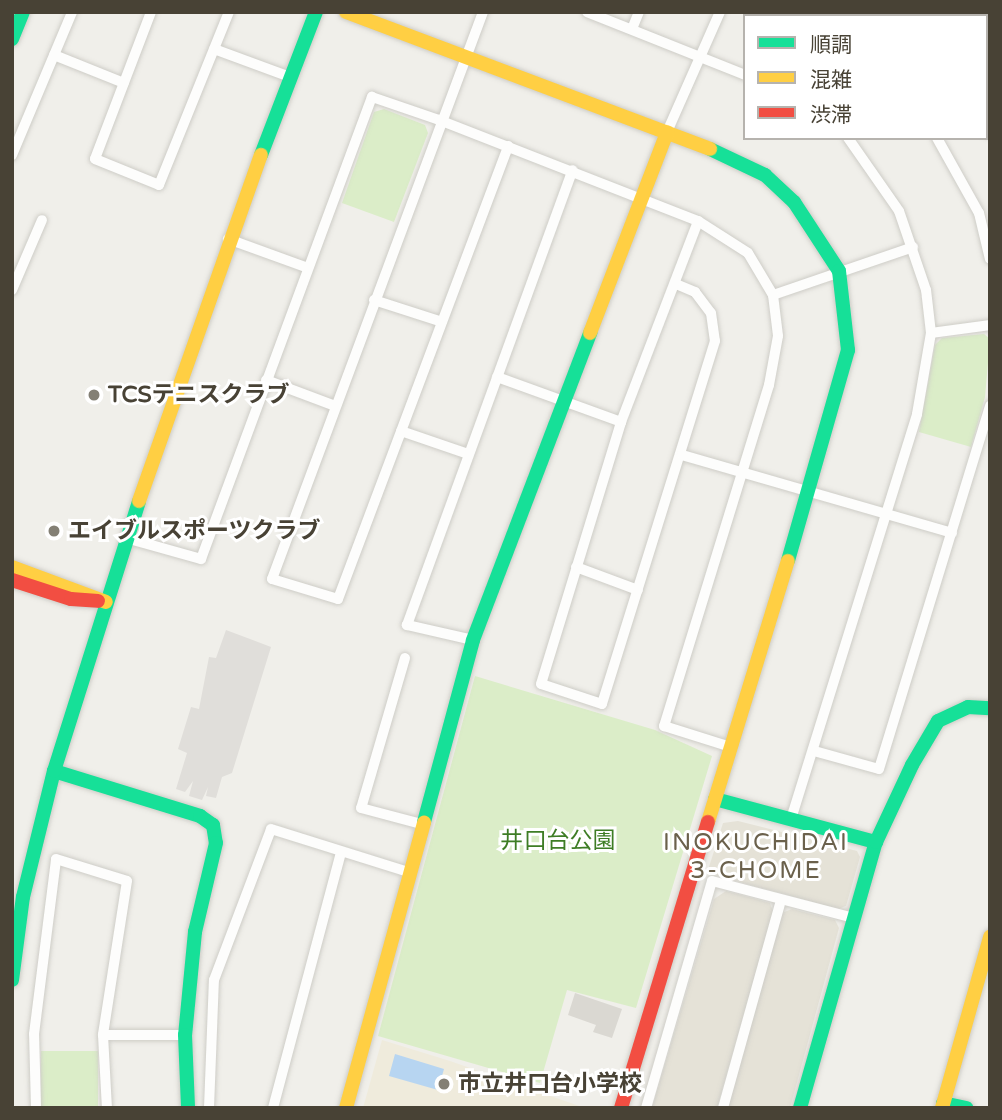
<!DOCTYPE html>
<meta charset="utf-8">
<style>
body{margin:0}
#map{position:relative;width:1002px;height:1120px;overflow:hidden;background:#f0efea;font-family:"Varela Round","Noto Sans JP",sans-serif}
div>[style]{position:absolute}
[style*='--x']{left:calc(var(--x)*1px);top:calc(var(--y)*1px);width:calc(var(--w)*1px);rotate:calc(var(--a)*1deg)}
.residential>*{inset:0;background:#e5e2d7}
.education>*{inset:0;background:#efebdc}
.green>*{inset:0;background:#dbedc8}
.parking>*{inset:0;background:#e0deda}
.water>*{inset:0;background:#b7d5f1}
.building>*{inset:0;background:#dad8d2}
.roads{filter:drop-shadow(0 0 2px #cecdc7) drop-shadow(0 0 2px #cecdc7)}
.street>*{height:10px;margin:-5px;padding:0 5px;transform-origin:5px;border-radius:5px;background:#fdfdfc}
.fast>*{height:14px;margin:-7px;padding:0 7px;transform-origin:7px;border-radius:7px;background:#16e098}
.slow>*{height:14px;margin:-7px;padding:0 7px;transform-origin:7px;border-radius:7px;background:#ffcf43}
.jam>*{height:14px;margin:-7px;padding:0 7px;transform-origin:7px;border-radius:7px;background:#f24e42}
.dots>*{width:19px;height:19px;translate:-50% -50%;box-sizing:border-box;border:4px solid #fff;border-radius:50%}
span{translate:-50% -50%;white-space:nowrap;text-align:center;line-height:1.15;-webkit-text-stroke:6px #fff;paint-order:stroke}
.poi-label{font-size:23px;color:#484235;font-weight:700}
.left{translate:0 -50%;text-align:left}
.park-label{font-size:23px;color:#3e7d25}
.neighbourhood-label{font-size:24px;color:#6b614c;letter-spacing:2px}
.frame{position:absolute;inset:0;border:14px solid #484235;pointer-events:none}
.legend{position:absolute;left:743px;top:14px;width:245px;height:126px;box-sizing:border-box;background:#fff;border:2px solid #b6b3ae;margin:0;padding:9px 12px;list-style:none;font-size:21px;color:#484235}
.legend li{display:flex;align-items:center;gap:14px;height:35px}
.legend b{width:35px;border:2px solid #b6b3ae}
</style>
<div id="map">
<div class="residential">
<div style="clip-path:polygon(738px 821px,857px 851px,860px 857px,846px 906px,838px 909px,707px 873px,723px 823px)"></div>
<div style="clip-path:polygon(726px 891px,770px 903px,773px 912px,717px 1108px,652px 1108px,714px 899px)"></div>
<div style="clip-path:polygon(792px 909px,835px 920px,839px 928px,790px 1108px,728px 1108px,782px 913px)"></div>
</div>
<div class="education">
<div style="clip-path:polygon(382px 1040px,450px 1061px,585px 1108px,363px 1108px)"></div>
</div>
<div class="green">
<div style="clip-path:polygon(861px 12px,990px 12px,990px 66px,986px 16px)"></div>
<div style="clip-path:polygon(384px 109px,425px 125px,428px 133px,394px 222px,342px 203px,374px 112px)"></div>
<div style="clip-path:polygon(984px 334px,990px 339px,985px 397px,971px 447px,919px 432px,935px 345px,942px 338px)"></div>
<div style="clip-path:polygon(475px 676px,655px 730px,712px 756px,636px 1008px,567px 990px,540px 1083px,378px 1036px)"></div>
<div style="clip-path:polygon(41px 1051px,98px 1051px,98px 1108px,41px 1108px)"></div>
</div>
<div class="parking">
<div style="clip-path:polygon(226px 630px,271px 647px,232px 773px,222px 777px,216px 798px,206px 796px,208px 787px,202px 800px,189px 796px,193px 781px,185px 792px,176px 789px,187px 753px,178px 749px,191px 707px,199px 709px,209px 657px,216px 658px)"></div>
</div>
<div class="water">
<div style="clip-path:polygon(395px 1054px,444px 1069px,438px 1090px,389px 1076px)"></div>
</div>
<div class="building">
<div style="clip-path:polygon(575px 993px,622px 1009px,612px 1038px,593px 1032px,596px 1025px,568px 1015px)"></div>
</div>
<div class="roads">
<div class="street">
<div style="--x:151;--y:12;--w:157;--a:110.9"></div>
<div style="--x:95;--y:159;--w:69;--a:22.1"></div>
<div style="--x:159;--y:185;--w:187;--a:-68"></div>
<div style="--x:483;--y:12;--w:605;--a:110.41"></div>
<div style="--x:272;--y:579;--w:69;--a:16.9"></div>
<div style="--x:338;--y:599;--w:484;--a:-69.4"></div>
<div style="--x:587;--y:12;--w:170;--a:21.7"></div>
<div style="--x:796;--y:16;--w:4;--a:-76"></div>
<div style="--x:632;--y:29;--w:18;--a:-68"></div>
<div style="--x:214;--y:49;--w:81;--a:20.2"></div>
<div style="--x:54;--y:55;--w:75;--a:21.8"></div>
<div style="--x:986;--y:131;--w:4;--a:27"></div>
<div style="--x:667;--y:132;--w:131;--a:-66.2"></div>
<div style="--x:937;--y:138;--w:86;--a:60.8"></div>
<div style="--x:979;--y:213;--w:47;--a:76.6"></div>
<div style="--x:12;--y:155;--w:155;--a:-67.2"></div>
<div style="--x:228;--y:239;--w:85;--a:19.9"></div>
<div style="--x:676;--y:284;--w:21;--a:23"></div>
<div style="--x:695;--y:292;--w:26;--a:53"></div>
<div style="--x:711;--y:313;--w:28;--a:82"></div>
<div style="--x:715;--y:341;--w:380;--a:107.3"></div>
<div style="--x:602;--y:704;--w:64;--a:-161.8"></div>
<div style="--x:541;--y:684;--w:274;--a:-73"></div>
<div style="--x:621;--y:422;--w:215;--a:-69"></div>
<div style="--x:12;--y:290;--w:76;--a:-66.8"></div>
<div style="--x:773;--y:295;--w:148;--a:-18.9"></div>
<div style="--x:374;--y:300;--w:71;--a:17.9"></div>
<div style="--x:931;--y:333;--w:60;--a:-7.7"></div>
<div style="--x:497;--y:377;--w:132;--a:19.9"></div>
<div style="--x:266;--y:380;--w:74;--a:20.6"></div>
<div style="--x:401;--y:431;--w:71;--a:18.9"></div>
<div style="--x:682;--y:455;--w:281;--a:16.1"></div>
<div style="--x:126;--y:538;--w:78;--a:15.6"></div>
<div style="--x:201;--y:559;--w:493;--a:-69.7"></div>
<div style="--x:372;--y:97;--w:71;--a:18.9"></div>
<div style="--x:439;--y:120;--w:278;--a:21.3"></div>
<div style="--x:698;--y:221;--w:59;--a:32.6"></div>
<div style="--x:748;--y:253;--w:49;--a:59.2"></div>
<div style="--x:773;--y:295;--w:41;--a:83"></div>
<div style="--x:778;--y:336;--w:50;--a:100.4"></div>
<div style="--x:769;--y:385;--w:357;--a:107.1"></div>
<div style="--x:664;--y:726;--w:70;--a:17.4"></div>
<div style="--x:576;--y:567;--w:66;--a:20.4"></div>
<div style="--x:473;--y:640;--w:68;--a:-167.2"></div>
<div style="--x:407;--y:625;--w:484;--a:-70"></div>
<div style="--x:405;--y:658;--w:156;--a:106.3"></div>
<div style="--x:361;--y:808;--w:62;--a:14.9"></div>
<div style="--x:814;--y:751;--w:67;--a:15.5"></div>
<div style="--x:879;--y:769;--w:380;--a:-73"></div>
<div style="--x:791;--y:819;--w:424;--a:-72.7"></div>
<div style="--x:917;--y:414;--w:82;--a:-80.2"></div>
<div style="--x:931;--y:333;--w:43;--a:-96.6"></div>
<div style="--x:926;--y:290;--w:83;--a:-108.9"></div>
<div style="--x:899;--y:211;--w:89;--a:-124.9"></div>
<div style="--x:103;--y:1035;--w:82;--a:0"></div>
<div style="--x:36;--y:1108;--w:74;--a:-91.5"></div>
<div style="--x:34;--y:1034;--w:176;--a:-82.8"></div>
<div style="--x:56;--y:859;--w:74;--a:17.2"></div>
<div style="--x:127;--y:881;--w:156;--a:98.9"></div>
<div style="--x:103;--y:1035;--w:73;--a:86.9"></div>
<div style="--x:209;--y:1108;--w:128;--a:-87.8"></div>
<div style="--x:214;--y:980;--w:161;--a:-69.3"></div>
<div style="--x:271;--y:829;--w:144;--a:17.4"></div>
<div style="--x:273;--y:1108;--w:264;--a:-75.1"></div>
<div style="--x:646;--y:1108;--w:236;--a:-73.8"></div>
<div style="--x:712;--y:881;--w:147;--a:14.6"></div>
<div style="--x:723;--y:1108;--w:216;--a:-74.4"></div>
</div>
<div class="fast">
<div style="--x:12;--y:39;--w:29;--a:-68"></div>
<div style="--x:710;--y:149;--w:61;--a:25.3"></div>
<div style="--x:765;--y:175;--w:40;--a:43"></div>
<div style="--x:794;--y:202;--w:82;--a:56.9"></div>
<div style="--x:839;--y:271;--w:80;--a:83.5"></div>
<div style="--x:848;--y:350;--w:219;--a:105.9"></div>
<div style="--x:261;--y:155;--w:153;--a:-69"></div>
<div style="--x:54;--y:771;--w:153;--a:17.1"></div>
<div style="--x:200;--y:816;--w:16;--a:35"></div>
<div style="--x:213;--y:825;--w:18;--a:81"></div>
<div style="--x:216;--y:843;--w:91;--a:103.3"></div>
<div style="--x:195;--y:932;--w:103;--a:95.5"></div>
<div style="--x:185;--y:1035;--w:73;--a:87.6"></div>
<div style="--x:715;--y:799;--w:167;--a:15"></div>
<div style="--x:424;--y:822;--w:188;--a:-74.9"></div>
<div style="--x:473;--y:640;--w:329;--a:-69.1"></div>
<div style="--x:12;--y:980;--w:84;--a:-82.5"></div>
<div style="--x:23;--y:897;--w:130;--a:-76.2"></div>
<div style="--x:54;--y:771;--w:283;--a:-72.5"></div>
<div style="--x:943;--y:1103;--w:24;--a:12"></div>
<div style="--x:800;--y:1108;--w:277;--a:-74.1"></div>
<div style="--x:876;--y:842;--w:85;--a:-64.9"></div>
<div style="--x:912;--y:765;--w:51;--a:-59.4"></div>
<div style="--x:938;--y:721;--w:33;--a:-25"></div>
<div style="--x:968;--y:707;--w:22;--a:3"></div>
</div>
<div class="slow">
<div style="--x:346;--y:12;--w:389;--a:20.6"></div>
<div style="--x:590;--y:333;--w:215;--a:-69"></div>
<div style="--x:139;--y:501;--w:367;--a:-70.6"></div>
<div style="--x:12;--y:567;--w:100;--a:20.4"></div>
<div style="--x:708;--y:822;--w:273;--a:-73"></div>
<div style="--x:346;--y:1108;--w:296;--a:-74.7"></div>
<div style="--x:942;--y:1108;--w:178;--a:-74.3"></div>
</div>
<div class="jam">
<div style="--x:12;--y:580;--w:62;--a:17.9"></div>
<div style="--x:71;--y:599;--w:27;--a:4"></div>
<div style="--x:621;--y:1108;--w:299;--a:-73.1"></div>
</div>
</div>
<div class="dots">
<div style="left:94px;top:395px;background:#837f74"></div>
<div style="left:54px;top:531px;background:#837f74"></div>
<div style="left:444px;top:1084px;background:#837f74"></div>
</div>
<div class="poi-label">
<span class="left" style="left:108px;top:395px">TCSテニスクラブ</span>
<span class="left" style="left:68px;top:531px">エイブルスポーツクラブ</span>
<span class="left" style="left:458px;top:1084px">市立井口台小学校</span>
</div>
<div class="park-label">
<span style="left:558px;top:841px">井口台公園</span>
</div>
<div class="neighbourhood-label">
<span style="left:756px;top:857px">INOKUCHIDAI<br>3-CHOME</span>
</div>
<div class="frame"></div>
<ul class="legend">
<li><b style="height:9px;background:#16e098"></b>順調</li>
<li><b style="height:9px;background:#ffcf43"></b>混雑</li>
<li><b style="height:9px;background:#f24e42"></b>渋滞</li>
</ul>
</div>
